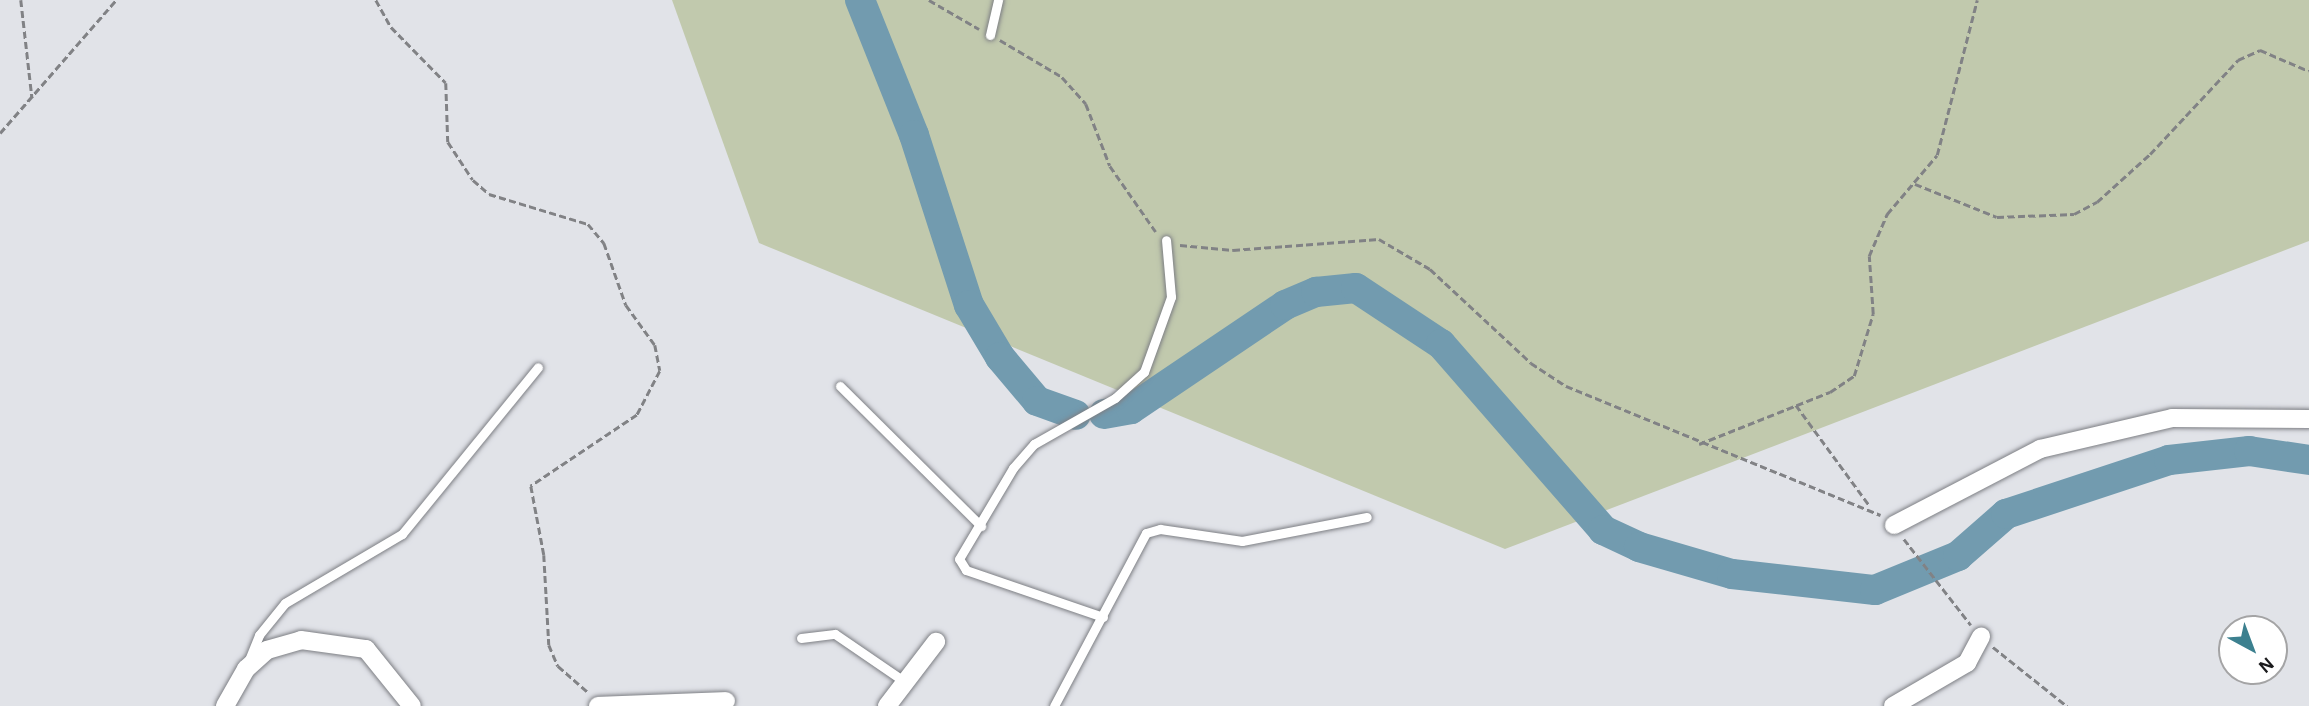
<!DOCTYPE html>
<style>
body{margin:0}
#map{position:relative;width:2309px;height:706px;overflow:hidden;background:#e1e3e8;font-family:"Alegreya Sans",sans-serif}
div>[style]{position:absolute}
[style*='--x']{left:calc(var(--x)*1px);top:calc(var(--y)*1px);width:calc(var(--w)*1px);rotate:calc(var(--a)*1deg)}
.green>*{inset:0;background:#c1c9ad}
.river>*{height:30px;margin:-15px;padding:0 15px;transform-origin:15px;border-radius:15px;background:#729baf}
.path>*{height:2.5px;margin-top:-1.25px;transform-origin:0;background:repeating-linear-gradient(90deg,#818285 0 7px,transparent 0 10.5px)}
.roads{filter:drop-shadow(0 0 2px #7d7f84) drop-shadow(0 0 2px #7d7f84)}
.lane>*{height:9px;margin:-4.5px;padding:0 4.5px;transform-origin:4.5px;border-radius:4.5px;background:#fff}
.street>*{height:18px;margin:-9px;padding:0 9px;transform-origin:9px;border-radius:9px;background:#fff}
span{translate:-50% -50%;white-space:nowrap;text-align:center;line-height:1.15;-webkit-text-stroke:5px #fff;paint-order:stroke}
.north{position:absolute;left:2218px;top:615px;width:70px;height:70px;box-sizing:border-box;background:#fff;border:2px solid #a4a4a5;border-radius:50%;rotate:139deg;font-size:19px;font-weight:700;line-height:28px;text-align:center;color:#1b1b1d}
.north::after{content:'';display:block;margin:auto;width:24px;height:32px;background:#3c808f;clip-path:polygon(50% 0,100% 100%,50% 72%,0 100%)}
</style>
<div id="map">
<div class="green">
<div style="clip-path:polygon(672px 0,2309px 0,2309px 241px,1505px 549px,759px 243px)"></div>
</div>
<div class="river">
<div style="--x:860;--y:0;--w:145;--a:68.2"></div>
<div style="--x:914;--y:135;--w:179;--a:72.1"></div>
<div style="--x:969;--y:305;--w:61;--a:59.2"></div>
<div style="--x:1000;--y:357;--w:57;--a:49.9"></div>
<div style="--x:1037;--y:401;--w:41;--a:19.7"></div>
<div style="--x:1104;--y:414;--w:27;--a:-10"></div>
<div style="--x:1131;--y:409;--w:186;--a:-34"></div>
<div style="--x:1285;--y:305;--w:34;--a:-23"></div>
<div style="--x:1316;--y:292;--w:40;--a:-5.7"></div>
<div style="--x:1356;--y:288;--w:102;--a:33.4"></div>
<div style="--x:1441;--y:344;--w:247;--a:48.9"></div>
<div style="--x:1603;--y:530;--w:40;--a:25"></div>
<div style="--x:1639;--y:547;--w:97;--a:16.2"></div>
<div style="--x:1732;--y:574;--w:144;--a:6.4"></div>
<div style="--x:1875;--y:590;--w:90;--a:-22.3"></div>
<div style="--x:1958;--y:556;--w:64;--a:-41.2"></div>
<div style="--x:2006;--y:514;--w:172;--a:-18.3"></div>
<div style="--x:2169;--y:460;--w:81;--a:-6.4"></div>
<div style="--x:2249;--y:451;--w:61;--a:8.5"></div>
</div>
<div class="path">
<div style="--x:21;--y:0;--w:98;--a:83.5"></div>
<div style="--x:376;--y:0;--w:31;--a:61"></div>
<div style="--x:391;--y:27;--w:78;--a:45.5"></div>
<div style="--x:446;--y:83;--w:59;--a:88.1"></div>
<div style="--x:448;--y:142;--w:45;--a:56.7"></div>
<div style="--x:473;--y:180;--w:21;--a:41"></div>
<div style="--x:489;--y:194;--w:103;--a:16.9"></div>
<div style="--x:588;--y:224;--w:25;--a:50"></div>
<div style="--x:604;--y:243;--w:66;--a:70.5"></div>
<div style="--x:626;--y:305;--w:49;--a:54.1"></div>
<div style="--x:655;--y:345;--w:26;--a:79"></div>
<div style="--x:660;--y:371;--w:50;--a:117.6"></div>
<div style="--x:637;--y:415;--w:128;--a:146.2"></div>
<div style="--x:531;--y:486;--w:70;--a:79.3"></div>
<div style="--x:544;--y:555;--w:90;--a:86.8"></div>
<div style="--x:549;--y:645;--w:23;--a:67"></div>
<div style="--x:558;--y:666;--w:41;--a:41.1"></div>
<div style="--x:929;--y:0;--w:58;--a:30.1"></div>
<div style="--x:1000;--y:40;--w:72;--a:30.8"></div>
<div style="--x:1062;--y:77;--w:36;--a:48"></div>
<div style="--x:1086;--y:104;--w:66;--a:68.8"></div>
<div style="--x:1110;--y:166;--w:80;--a:55.1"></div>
<div style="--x:0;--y:133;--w:176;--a:-48.9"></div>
<div style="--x:1915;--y:184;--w:88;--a:21.9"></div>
<div style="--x:1997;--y:217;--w:77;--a:-2.2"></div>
<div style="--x:2074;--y:214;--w:26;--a:-28"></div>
<div style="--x:2097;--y:202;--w:72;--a:-42.2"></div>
<div style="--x:2150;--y:154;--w:129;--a:-46.9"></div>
<div style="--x:2238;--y:60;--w:24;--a:-24"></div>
<div style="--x:2260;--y:50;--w:53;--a:23.2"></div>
<div style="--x:1180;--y:245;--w:53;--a:5.4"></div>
<div style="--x:1233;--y:250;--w:146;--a:-4.3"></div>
<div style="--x:1379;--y:239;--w:59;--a:30.5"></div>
<div style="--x:1430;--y:269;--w:138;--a:42.9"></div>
<div style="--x:1531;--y:363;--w:42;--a:33.3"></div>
<div style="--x:1566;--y:386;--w:340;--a:22.3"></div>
<div style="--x:1796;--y:405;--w:125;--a:53.8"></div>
<div style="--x:1699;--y:444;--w:141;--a:-21.7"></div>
<div style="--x:1830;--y:392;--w:29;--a:-34"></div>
<div style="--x:1854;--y:376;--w:65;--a:-73"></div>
<div style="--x:1873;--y:314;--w:58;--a:-93.9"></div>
<div style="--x:1869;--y:256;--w:46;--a:-66.8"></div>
<div style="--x:1887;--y:214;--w:77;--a:-49.7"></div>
<div style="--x:1937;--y:155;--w:160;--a:-75.5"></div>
<div style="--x:1904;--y:539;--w:109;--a:52.1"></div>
<div style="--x:1993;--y:647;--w:95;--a:38.6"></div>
</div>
<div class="roads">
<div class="lane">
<div style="--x:990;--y:35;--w:36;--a:-77"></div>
<div style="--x:840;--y:386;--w:199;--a:44.8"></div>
<div style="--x:1103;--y:617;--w:145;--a:-161.1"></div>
<div style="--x:966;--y:570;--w:13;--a:-122"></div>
<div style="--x:959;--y:559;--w:106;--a:-59.3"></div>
<div style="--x:1013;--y:468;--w:32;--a:-49"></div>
<div style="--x:1034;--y:444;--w:93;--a:-29.6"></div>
<div style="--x:1115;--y:398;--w:39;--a:-42"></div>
<div style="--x:1144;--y:372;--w:80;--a:-70.2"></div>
<div style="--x:1171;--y:297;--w:57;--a:-95"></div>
<div style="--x:801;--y:638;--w:34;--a:-7"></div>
<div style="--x:835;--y:634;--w:85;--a:34.4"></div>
<div style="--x:249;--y:660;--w:27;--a:-68"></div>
<div style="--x:259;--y:635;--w:41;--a:-50.9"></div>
<div style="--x:285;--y:603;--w:136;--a:-30.5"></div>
<div style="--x:402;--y:534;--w:215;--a:-50.8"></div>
<div style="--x:1054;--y:706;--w:196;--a:-62"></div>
<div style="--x:1146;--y:533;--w:15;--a:-16"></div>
<div style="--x:1160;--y:529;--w:83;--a:8.3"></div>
<div style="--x:1242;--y:541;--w:127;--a:-10.9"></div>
</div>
<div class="street">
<div style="--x:1894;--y:525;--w:165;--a:-27.5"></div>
<div style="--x:2040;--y:449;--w:136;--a:-13.2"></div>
<div style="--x:2172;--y:418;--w:137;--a:0.4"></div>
<div style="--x:225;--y:706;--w:43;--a:-60.4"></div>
<div style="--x:246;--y:669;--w:28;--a:-42"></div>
<div style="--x:267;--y:650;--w:35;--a:-16"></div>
<div style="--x:301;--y:640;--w:66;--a:7.9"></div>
<div style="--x:366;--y:649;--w:73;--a:51.1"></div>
<div style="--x:598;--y:706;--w:128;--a:-2.2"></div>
<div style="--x:887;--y:706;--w:81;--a:-52.6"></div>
<div style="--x:1893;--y:706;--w:86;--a:-30.2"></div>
<div style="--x:1967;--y:663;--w:30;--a:-62"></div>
</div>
</div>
<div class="north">N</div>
</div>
